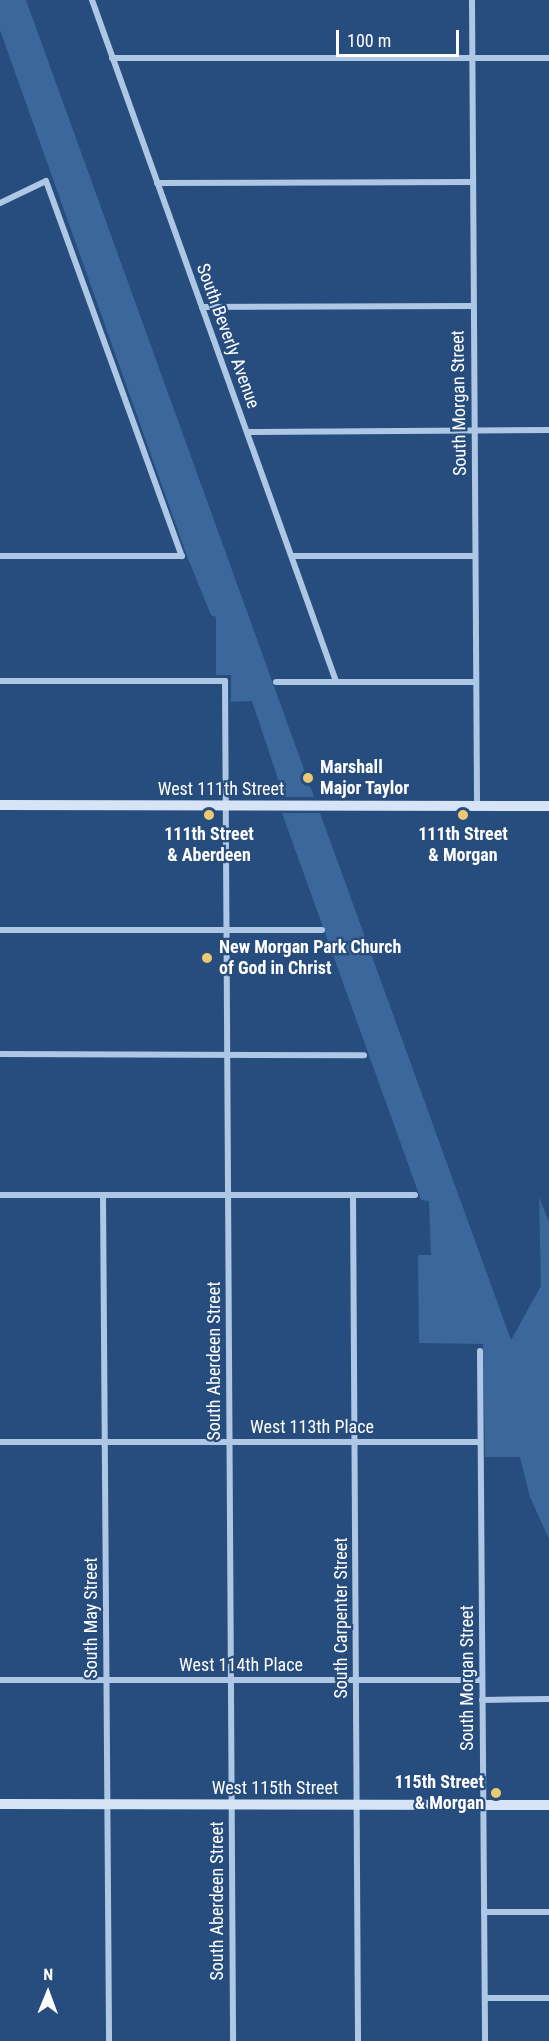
<!DOCTYPE html>
<style>
body{margin:0}
#map{position:relative;width:549px;height:2041px;overflow:hidden;background:#274d7e;font-family:"Roboto Condensed",sans-serif}
div>[style]{position:absolute}
[style*='--x']{left:calc(var(--x)*1px);top:calc(var(--y)*1px);width:calc(var(--w)*1px);rotate:calc(var(--a)*1deg)}
.green>*{inset:0;background:#3b679b}
.street>*{height:6px;margin:-3px;padding:0 3px;transform-origin:3px;border-radius:3px;background:#adc7e5}
.secondary>*{height:10px;margin:-5px;padding:0 5px;transform-origin:5px;border-radius:5px;background:#d6e4f5}
.dots>*{width:16px;height:16px;translate:-50% -50%;box-sizing:border-box;border:3px solid #274d7e;border-radius:50%}
span{translate:-50% -50%;white-space:nowrap;text-align:center;line-height:1.15;-webkit-text-stroke:4.5px #274d7e;paint-order:stroke}
.street-label{font-size:18px;color:#fff}
.poi-label{font-size:18px;color:#fff;font-weight:700}
.left{translate:0 -50%;text-align:left}
.right{translate:-100% -50%;text-align:right}
.north{position:absolute;left:18px;top:1963px;width:60px;height:60px;-webkit-text-stroke:4px #274d7e;paint-order:stroke;rotate:1deg;font-size:16px;font-weight:700;line-height:24px;text-align:center;color:#fff}
.north::after{content:'';display:block;margin:auto;width:21px;height:27px;background:#fff;clip-path:polygon(50% 0,100% 100%,50% 72%,0 100%)}
.scale{position:absolute;left:336px;top:30px;width:123px;height:27px;box-sizing:border-box;border:3px solid #fff;border-top:0;padding-left:8px;font-size:18px;line-height:21px;white-space:nowrap;color:#fff;-webkit-text-stroke:4px #274d7e;paint-order:stroke}
</style>
<div id="map">
<div class="green">
<div style="clip-path:polygon(0 0,26px 0,314px 797px,284px 797px,252px 701px,231px 702px,231px 675px,216px 675px,216px 617px,211px 615px,187px 556px,0 30px)"></div>
<div style="clip-path:polygon(282px 813px,320px 813px,511px 1340px,541px 1286px,539px 1197px,549px 1222px,549px 1539px,530px 1497px,520px 1457px,485px 1457px,483px 1344px,419px 1343px,418px 1255px,431px 1255px,429px 1201px,421px 1200px)"></div>
</div>
<div class="street">
<div style="--x:92;--y:0;--w:723;--a:70.29"></div>
<div style="--x:472;--y:0;--w:806;--a:89.64"></div>
<div style="--x:112;--y:58;--w:437;--a:0"></div>
<div style="--x:157;--y:183;--w:316;--a:-0.2"></div>
<div style="--x:0;--y:203;--w:51;--a:-25.6"></div>
<div style="--x:46;--y:181;--w:399;--a:70.1"></div>
<div style="--x:182;--y:556;--w:182;--a:180"></div>
<div style="--x:202;--y:307;--w:271;--a:-0.2"></div>
<div style="--x:247;--y:432;--w:302;--a:-0.4"></div>
<div style="--x:292;--y:556;--w:183;--a:0"></div>
<div style="--x:0;--y:681;--w:225;--a:0"></div>
<div style="--x:225;--y:681;--w:1360;--a:89.66"></div>
<div style="--x:276;--y:682;--w:200;--a:0"></div>
<div style="--x:0;--y:930;--w:322;--a:0"></div>
<div style="--x:0;--y:1054;--w:364;--a:0.2"></div>
<div style="--x:0;--y:1195;--w:415;--a:0"></div>
<div style="--x:103;--y:1195;--w:846;--a:89.59"></div>
<div style="--x:353;--y:1195;--w:846;--a:89.66"></div>
<div style="--x:480;--y:1351;--w:690;--a:89.58"></div>
<div style="--x:0;--y:1442;--w:480;--a:0"></div>
<div style="--x:0;--y:1680;--w:482;--a:0"></div>
<div style="--x:482;--y:1700;--w:67;--a:-0.9"></div>
<div style="--x:484;--y:1912;--w:65;--a:0"></div>
<div style="--x:485;--y:1998;--w:64;--a:0"></div>
</div>
<div class="secondary">
<div style="--x:0;--y:805;--w:549;--a:0.1"></div>
<div style="--x:0;--y:1804;--w:549;--a:0.1"></div>
</div>
<div class="dots">
<div style="left:308px;top:778px;background:#edc973"></div>
<div style="left:209px;top:815px;background:#edc973"></div>
<div style="left:463px;top:815px;background:#edc973"></div>
<div style="left:207px;top:958px;background:#edc973"></div>
<div style="left:496px;top:1793px;background:#edc973"></div>
</div>
<div class="street-label">
<span style="left:228px;top:336px;rotate:70deg">South Beverly Avenue</span>
<span style="left:459px;top:403px;rotate:-91deg">South Morgan Street</span>
<span style="left:221px;top:789px">West 111th Street</span>
<span style="left:214px;top:1361px;rotate:-90deg">South Aberdeen Street</span>
<span style="left:312px;top:1427px">West 113th Place</span>
<span style="left:91px;top:1618px;rotate:-90deg">South May Street</span>
<span style="left:341px;top:1618px;rotate:-90deg">South Carpenter Street</span>
<span style="left:241px;top:1665px">West 114th Place</span>
<span style="left:467px;top:1678px;rotate:-90deg">South Morgan Street</span>
<span style="left:275px;top:1788px">West 115th Street</span>
<span style="left:217px;top:1901px;rotate:-90deg">South Aberdeen Street</span>
</div>
<div class="poi-label">
<span class="left" style="left:320px;top:778px">Marshall<br>Major Taylor</span>
<span style="left:209px;top:845px">111th Street<br>&amp; Aberdeen</span>
<span style="left:463px;top:845px">111th Street<br>&amp; Morgan</span>
<span class="left" style="left:219px;top:958px">New Morgan Park Church<br>of God in Christ</span>
<span class="right" style="left:484px;top:1793px">115th Street<br>&amp; Morgan</span>
</div>
<div class="north">N</div>
<div class="scale">100 m</div>
</div>
